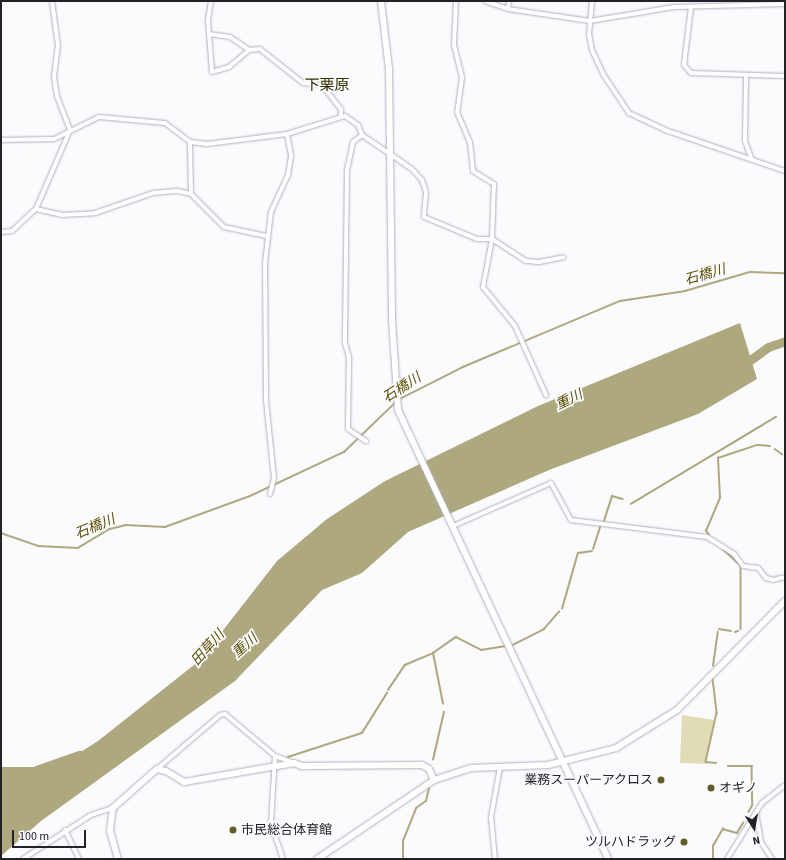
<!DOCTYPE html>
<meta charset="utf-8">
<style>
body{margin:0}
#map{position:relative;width:786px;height:860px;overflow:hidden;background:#fbfafd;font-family:"Source Sans 3","Noto Sans JP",sans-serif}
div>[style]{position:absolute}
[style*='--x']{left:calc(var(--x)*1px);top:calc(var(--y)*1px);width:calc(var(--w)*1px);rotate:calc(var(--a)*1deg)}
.green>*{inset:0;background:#e0dcb5}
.water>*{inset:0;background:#ada87e}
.stream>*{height:1.5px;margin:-0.75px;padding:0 0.75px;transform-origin:0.75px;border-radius:0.75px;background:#ada87e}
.river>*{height:9px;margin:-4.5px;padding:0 4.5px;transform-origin:4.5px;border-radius:4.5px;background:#ada87e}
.roads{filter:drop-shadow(0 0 1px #b4aebf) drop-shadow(0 0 1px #b4aebf)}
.street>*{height:4px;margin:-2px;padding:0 2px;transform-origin:2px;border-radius:2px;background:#fff}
.secondary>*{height:6px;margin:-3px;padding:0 3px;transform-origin:3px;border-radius:3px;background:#fff}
.dots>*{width:11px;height:11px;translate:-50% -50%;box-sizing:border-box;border:2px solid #fbfafd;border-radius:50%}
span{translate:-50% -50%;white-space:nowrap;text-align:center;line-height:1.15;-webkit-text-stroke:3.5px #fbfafd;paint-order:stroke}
.poi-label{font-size:13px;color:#242128}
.right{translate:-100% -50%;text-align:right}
.left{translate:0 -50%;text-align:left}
.water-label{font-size:14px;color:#595004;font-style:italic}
.quarter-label{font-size:15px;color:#342f03}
.frame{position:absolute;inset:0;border:2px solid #242128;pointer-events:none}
.north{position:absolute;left:734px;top:808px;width:40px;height:40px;-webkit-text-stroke:3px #fbfafd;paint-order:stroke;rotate:169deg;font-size:11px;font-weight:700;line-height:16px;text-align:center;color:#242128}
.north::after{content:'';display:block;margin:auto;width:14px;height:18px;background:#242128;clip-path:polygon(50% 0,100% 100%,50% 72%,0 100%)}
.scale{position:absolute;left:12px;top:830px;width:74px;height:18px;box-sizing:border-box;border:2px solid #242128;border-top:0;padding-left:5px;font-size:12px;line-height:14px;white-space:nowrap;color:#242128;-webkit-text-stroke:3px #fbfafd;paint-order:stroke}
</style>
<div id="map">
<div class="green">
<div style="clip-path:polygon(682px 715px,714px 720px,706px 764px,680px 763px)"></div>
</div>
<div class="water">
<div style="clip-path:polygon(740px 323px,757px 379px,698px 414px,549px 470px,408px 532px,362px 573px,322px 590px,235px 681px,41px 821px,1px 856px,1px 767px,57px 767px,98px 741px,199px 661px,277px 561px,327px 519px,385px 481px,538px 406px)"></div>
</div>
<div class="stream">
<div style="--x:400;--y:399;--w:71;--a:-26.9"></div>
<div style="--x:463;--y:367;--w:170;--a:-22.8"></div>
<div style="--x:620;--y:301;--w:66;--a:-8.7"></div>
<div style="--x:685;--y:291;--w:68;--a:-16.3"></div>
<div style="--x:750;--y:272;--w:35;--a:2"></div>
<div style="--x:775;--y:449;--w:9;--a:36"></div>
<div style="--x:631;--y:504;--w:169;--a:-31"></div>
<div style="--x:604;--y:521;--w:26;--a:-72"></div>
<div style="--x:612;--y:496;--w:11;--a:15"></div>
<div style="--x:1;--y:533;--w:39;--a:19"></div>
<div style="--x:38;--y:546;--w:40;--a:2.9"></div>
<div style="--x:78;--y:548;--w:37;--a:-31"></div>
<div style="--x:110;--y:529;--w:16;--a:-14"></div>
<div style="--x:126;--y:525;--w:39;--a:3"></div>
<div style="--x:165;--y:527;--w:90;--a:-20"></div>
<div style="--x:250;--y:496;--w:104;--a:-25.1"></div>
<div style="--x:344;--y:452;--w:71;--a:-43.9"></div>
<div style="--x:709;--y:535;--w:5;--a:-127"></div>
<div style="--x:706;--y:531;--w:36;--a:-67"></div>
<div style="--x:720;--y:498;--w:40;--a:-92.9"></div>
<div style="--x:718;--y:458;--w:41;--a:-18.4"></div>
<div style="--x:757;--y:445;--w:13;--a:4"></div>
<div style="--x:593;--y:549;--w:23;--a:-72"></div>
<div style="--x:723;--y:549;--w:22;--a:43"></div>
<div style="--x:741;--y:566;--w:63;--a:90"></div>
<div style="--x:562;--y:609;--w:58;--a:-74.1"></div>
<div style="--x:578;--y:553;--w:14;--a:-8"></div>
<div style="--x:719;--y:629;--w:12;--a:9"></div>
<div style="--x:735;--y:632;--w:3;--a:-18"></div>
<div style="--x:513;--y:645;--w:35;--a:-27"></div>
<div style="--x:544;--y:629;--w:23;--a:-49"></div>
<div style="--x:713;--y:666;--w:34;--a:-82"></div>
<div style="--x:713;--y:679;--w:34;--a:83"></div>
<div style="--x:717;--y:713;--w:50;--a:102.7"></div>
<div style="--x:706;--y:762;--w:10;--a:6"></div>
<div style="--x:388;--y:690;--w:30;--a:-56"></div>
<div style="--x:405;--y:665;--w:30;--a:-23"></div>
<div style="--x:443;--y:704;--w:52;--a:-101.1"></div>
<div style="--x:433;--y:653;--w:28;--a:-35"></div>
<div style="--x:456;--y:637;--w:28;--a:27"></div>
<div style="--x:481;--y:650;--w:25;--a:-9"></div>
<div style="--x:288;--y:757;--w:78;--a:-18"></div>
<div style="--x:362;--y:733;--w:47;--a:-58"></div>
<div style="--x:433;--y:760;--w:49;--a:-77.1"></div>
<div style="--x:728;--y:766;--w:24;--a:0"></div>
<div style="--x:752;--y:766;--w:39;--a:89"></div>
<div style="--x:753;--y:805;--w:8;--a:120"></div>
<div style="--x:403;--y:859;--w:18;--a:-90"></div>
<div style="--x:403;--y:841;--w:35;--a:-68"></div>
<div style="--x:416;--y:808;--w:12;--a:-35"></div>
<div style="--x:426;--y:801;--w:13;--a:-77"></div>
<div style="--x:713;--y:859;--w:13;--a:-90"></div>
<div style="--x:713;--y:846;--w:20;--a:-60"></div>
<div style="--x:723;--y:829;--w:15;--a:16"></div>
<div style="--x:737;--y:833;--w:12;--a:-59"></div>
</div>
<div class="river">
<div style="--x:742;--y:366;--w:32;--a:-36"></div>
<div style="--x:768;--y:347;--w:18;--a:-19"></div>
<div style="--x:36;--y:770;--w:46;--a:-19.2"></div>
</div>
<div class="roads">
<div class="street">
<div style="--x:211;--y:1;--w:20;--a:99"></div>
<div style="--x:208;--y:21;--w:51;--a:85.5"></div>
<div style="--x:212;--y:72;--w:18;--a:-16"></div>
<div style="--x:229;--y:67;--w:26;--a:-40"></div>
<div style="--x:249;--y:50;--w:11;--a:-5"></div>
<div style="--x:260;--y:49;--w:55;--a:38.3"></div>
<div style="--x:303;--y:83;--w:19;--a:6"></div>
<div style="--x:322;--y:85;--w:31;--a:52"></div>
<div style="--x:341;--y:109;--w:6;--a:90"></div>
<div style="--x:456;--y:1;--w:44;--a:92.6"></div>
<div style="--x:454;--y:45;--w:34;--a:76"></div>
<div style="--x:462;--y:78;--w:34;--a:98"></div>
<div style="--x:457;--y:112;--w:33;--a:67"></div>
<div style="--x:470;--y:142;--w:29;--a:84"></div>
<div style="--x:473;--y:171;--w:25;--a:32"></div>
<div style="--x:494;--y:184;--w:55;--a:92.1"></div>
<div style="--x:492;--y:239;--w:49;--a:100.6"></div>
<div style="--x:483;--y:287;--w:50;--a:50.6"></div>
<div style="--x:515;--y:326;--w:76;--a:65.8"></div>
<div style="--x:485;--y:1;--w:24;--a:19"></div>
<div style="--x:508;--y:9;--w:83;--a:8.3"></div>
<div style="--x:590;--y:21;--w:85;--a:-9.5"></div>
<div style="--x:674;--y:7;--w:111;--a:-1.5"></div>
<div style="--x:592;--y:1;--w:33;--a:95"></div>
<div style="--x:589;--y:34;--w:16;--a:79"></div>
<div style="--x:592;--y:50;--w:26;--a:65"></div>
<div style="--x:603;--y:74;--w:47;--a:56.3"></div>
<div style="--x:629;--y:113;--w:40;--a:25"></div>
<div style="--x:665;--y:130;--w:127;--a:18.9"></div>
<div style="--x:691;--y:7;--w:58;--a:96.9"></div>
<div style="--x:684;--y:65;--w:11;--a:49"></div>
<div style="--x:691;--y:73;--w:94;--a:1.8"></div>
<div style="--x:508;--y:9;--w:8;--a:-83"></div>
<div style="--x:209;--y:34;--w:21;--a:8"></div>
<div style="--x:230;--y:37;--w:23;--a:34"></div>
<div style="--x:746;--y:77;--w:64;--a:90.9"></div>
<div style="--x:745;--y:141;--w:20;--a:70"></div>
<div style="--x:362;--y:135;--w:11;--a:142"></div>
<div style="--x:353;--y:142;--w:29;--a:102"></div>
<div style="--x:347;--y:170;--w:173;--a:90.7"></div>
<div style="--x:345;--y:343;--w:16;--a:75"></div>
<div style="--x:349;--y:358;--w:71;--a:90.8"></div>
<div style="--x:348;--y:429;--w:22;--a:34"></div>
<div style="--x:1;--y:140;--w:53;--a:-1.1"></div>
<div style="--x:54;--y:139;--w:50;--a:-26.1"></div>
<div style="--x:99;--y:117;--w:66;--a:5.2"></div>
<div style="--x:165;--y:123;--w:31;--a:37"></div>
<div style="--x:190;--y:142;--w:17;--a:7"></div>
<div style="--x:207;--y:144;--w:81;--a:-7.1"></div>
<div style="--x:287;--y:134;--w:61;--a:-17.2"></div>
<div style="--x:345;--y:116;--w:16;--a:35"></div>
<div style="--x:358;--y:125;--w:11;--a:68"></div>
<div style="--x:362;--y:135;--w:60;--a:34.2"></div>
<div style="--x:412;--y:169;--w:15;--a:48"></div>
<div style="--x:422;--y:180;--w:13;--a:72"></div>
<div style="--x:426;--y:192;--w:25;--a:95"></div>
<div style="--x:424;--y:217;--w:57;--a:22.5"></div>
<div style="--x:477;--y:239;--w:15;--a:0"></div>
<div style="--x:492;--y:239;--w:40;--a:32.9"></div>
<div style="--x:526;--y:261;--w:13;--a:4"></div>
<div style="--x:539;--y:262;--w:25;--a:-11"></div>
<div style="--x:190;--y:142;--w:52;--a:88.9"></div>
<div style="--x:36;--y:209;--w:27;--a:13"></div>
<div style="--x:62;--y:215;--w:33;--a:-3"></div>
<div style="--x:95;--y:213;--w:61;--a:-19"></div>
<div style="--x:153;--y:193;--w:25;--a:-5"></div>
<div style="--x:178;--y:191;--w:13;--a:13"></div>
<div style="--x:191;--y:194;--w:47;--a:45"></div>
<div style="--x:224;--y:227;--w:43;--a:12.1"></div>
<div style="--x:1;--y:232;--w:11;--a:-5"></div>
<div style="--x:12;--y:231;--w:33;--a:-43"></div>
<div style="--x:36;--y:209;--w:86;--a:-66.7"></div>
<div style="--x:70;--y:130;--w:36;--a:-111"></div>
<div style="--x:57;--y:96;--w:19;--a:-99"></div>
<div style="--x:54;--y:77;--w:31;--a:-83"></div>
<div style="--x:58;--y:46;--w:45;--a:-97.6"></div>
<div style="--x:270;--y:494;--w:16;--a:-76"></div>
<div style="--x:274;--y:478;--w:78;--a:-95.9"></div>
<div style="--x:266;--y:400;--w:137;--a:-90.4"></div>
<div style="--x:265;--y:263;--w:51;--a:-83.3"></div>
<div style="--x:271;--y:212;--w:41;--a:-65.3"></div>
<div style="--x:288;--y:175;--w:20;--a:-81"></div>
<div style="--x:291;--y:155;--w:21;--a:-101"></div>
<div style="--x:453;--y:526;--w:107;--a:-23.7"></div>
<div style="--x:551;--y:483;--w:42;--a:61.6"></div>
<div style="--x:571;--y:520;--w:137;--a:7.1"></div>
<div style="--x:707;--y:537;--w:32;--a:32"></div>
<div style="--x:734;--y:554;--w:15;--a:53"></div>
<div style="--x:743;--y:566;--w:15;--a:8"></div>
<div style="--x:758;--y:568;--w:13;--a:51"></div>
<div style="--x:766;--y:578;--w:7;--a:16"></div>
<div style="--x:773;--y:580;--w:12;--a:-14"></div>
<div style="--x:275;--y:756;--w:68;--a:93.4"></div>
<div style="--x:271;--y:824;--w:37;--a:71"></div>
<div style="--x:157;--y:769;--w:83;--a:-40.6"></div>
<div style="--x:220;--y:715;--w:5;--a:-11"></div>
<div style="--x:225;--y:714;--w:65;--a:40"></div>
<div style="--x:275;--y:756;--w:20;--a:20"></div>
<div style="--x:756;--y:813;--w:29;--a:80"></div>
<div style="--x:761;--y:842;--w:20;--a:57"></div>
<div style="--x:65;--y:830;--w:32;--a:64"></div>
<div style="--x:23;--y:859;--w:81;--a:-32.9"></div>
<div style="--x:91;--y:815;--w:23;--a:-18"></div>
<div style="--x:495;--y:859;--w:42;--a:-95.4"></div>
<div style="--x:491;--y:817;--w:51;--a:-79.8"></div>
<div style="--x:727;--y:859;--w:66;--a:-58"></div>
<div style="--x:762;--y:803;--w:29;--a:-38"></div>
</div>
<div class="secondary">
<div style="--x:381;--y:1;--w:68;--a:83.3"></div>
<div style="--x:389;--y:69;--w:252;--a:89.3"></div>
<div style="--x:392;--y:321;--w:89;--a:86.1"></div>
<div style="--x:398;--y:410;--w:496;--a:64.9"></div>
<div style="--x:118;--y:859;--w:29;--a:-106"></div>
<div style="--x:110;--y:831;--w:23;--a:-83"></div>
<div style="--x:113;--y:808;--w:59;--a:-41.6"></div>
<div style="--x:157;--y:769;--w:9;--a:13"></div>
<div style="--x:166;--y:771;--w:21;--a:31"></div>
<div style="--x:184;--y:782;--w:112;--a:-9.8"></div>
<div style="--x:294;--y:763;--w:9;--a:21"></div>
<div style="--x:302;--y:766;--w:120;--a:-0.5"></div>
<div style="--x:422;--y:765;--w:8;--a:30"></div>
<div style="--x:429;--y:769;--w:12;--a:66"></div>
<div style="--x:434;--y:780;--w:39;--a:-18"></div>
<div style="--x:471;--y:768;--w:77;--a:-2.2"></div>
<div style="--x:548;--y:765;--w:70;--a:-14"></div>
<div style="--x:616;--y:748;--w:72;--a:-31.9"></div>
<div style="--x:677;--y:710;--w:153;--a:-45.3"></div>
<div style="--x:317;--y:859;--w:141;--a:-34"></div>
</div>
</div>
<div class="dots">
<div style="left:661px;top:780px;background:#635d29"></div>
<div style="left:711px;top:788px;background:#635d29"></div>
<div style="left:233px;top:830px;background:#635d29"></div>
<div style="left:684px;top:842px;background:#635d29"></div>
</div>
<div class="poi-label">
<span class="right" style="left:653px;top:780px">業務スーパーアクロス</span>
<span class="left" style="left:719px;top:788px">オギノ</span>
<span class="left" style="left:241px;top:830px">市民総合体育館</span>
<span class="right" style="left:676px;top:842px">ツルハドラッグ</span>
</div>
<div class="water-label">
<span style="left:705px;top:275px;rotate:-16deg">石橋川</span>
<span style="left:402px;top:388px;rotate:-33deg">石橋川</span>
<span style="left:569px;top:400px;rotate:-26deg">重川</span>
<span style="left:95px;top:527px;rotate:-23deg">石橋川</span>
<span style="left:245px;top:646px;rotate:-42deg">重川</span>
<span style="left:208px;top:648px;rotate:-48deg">田草川</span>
</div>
<div class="quarter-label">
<span style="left:327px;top:86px">下栗原</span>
</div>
<div class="frame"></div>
<div class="north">N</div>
<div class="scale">100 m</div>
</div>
